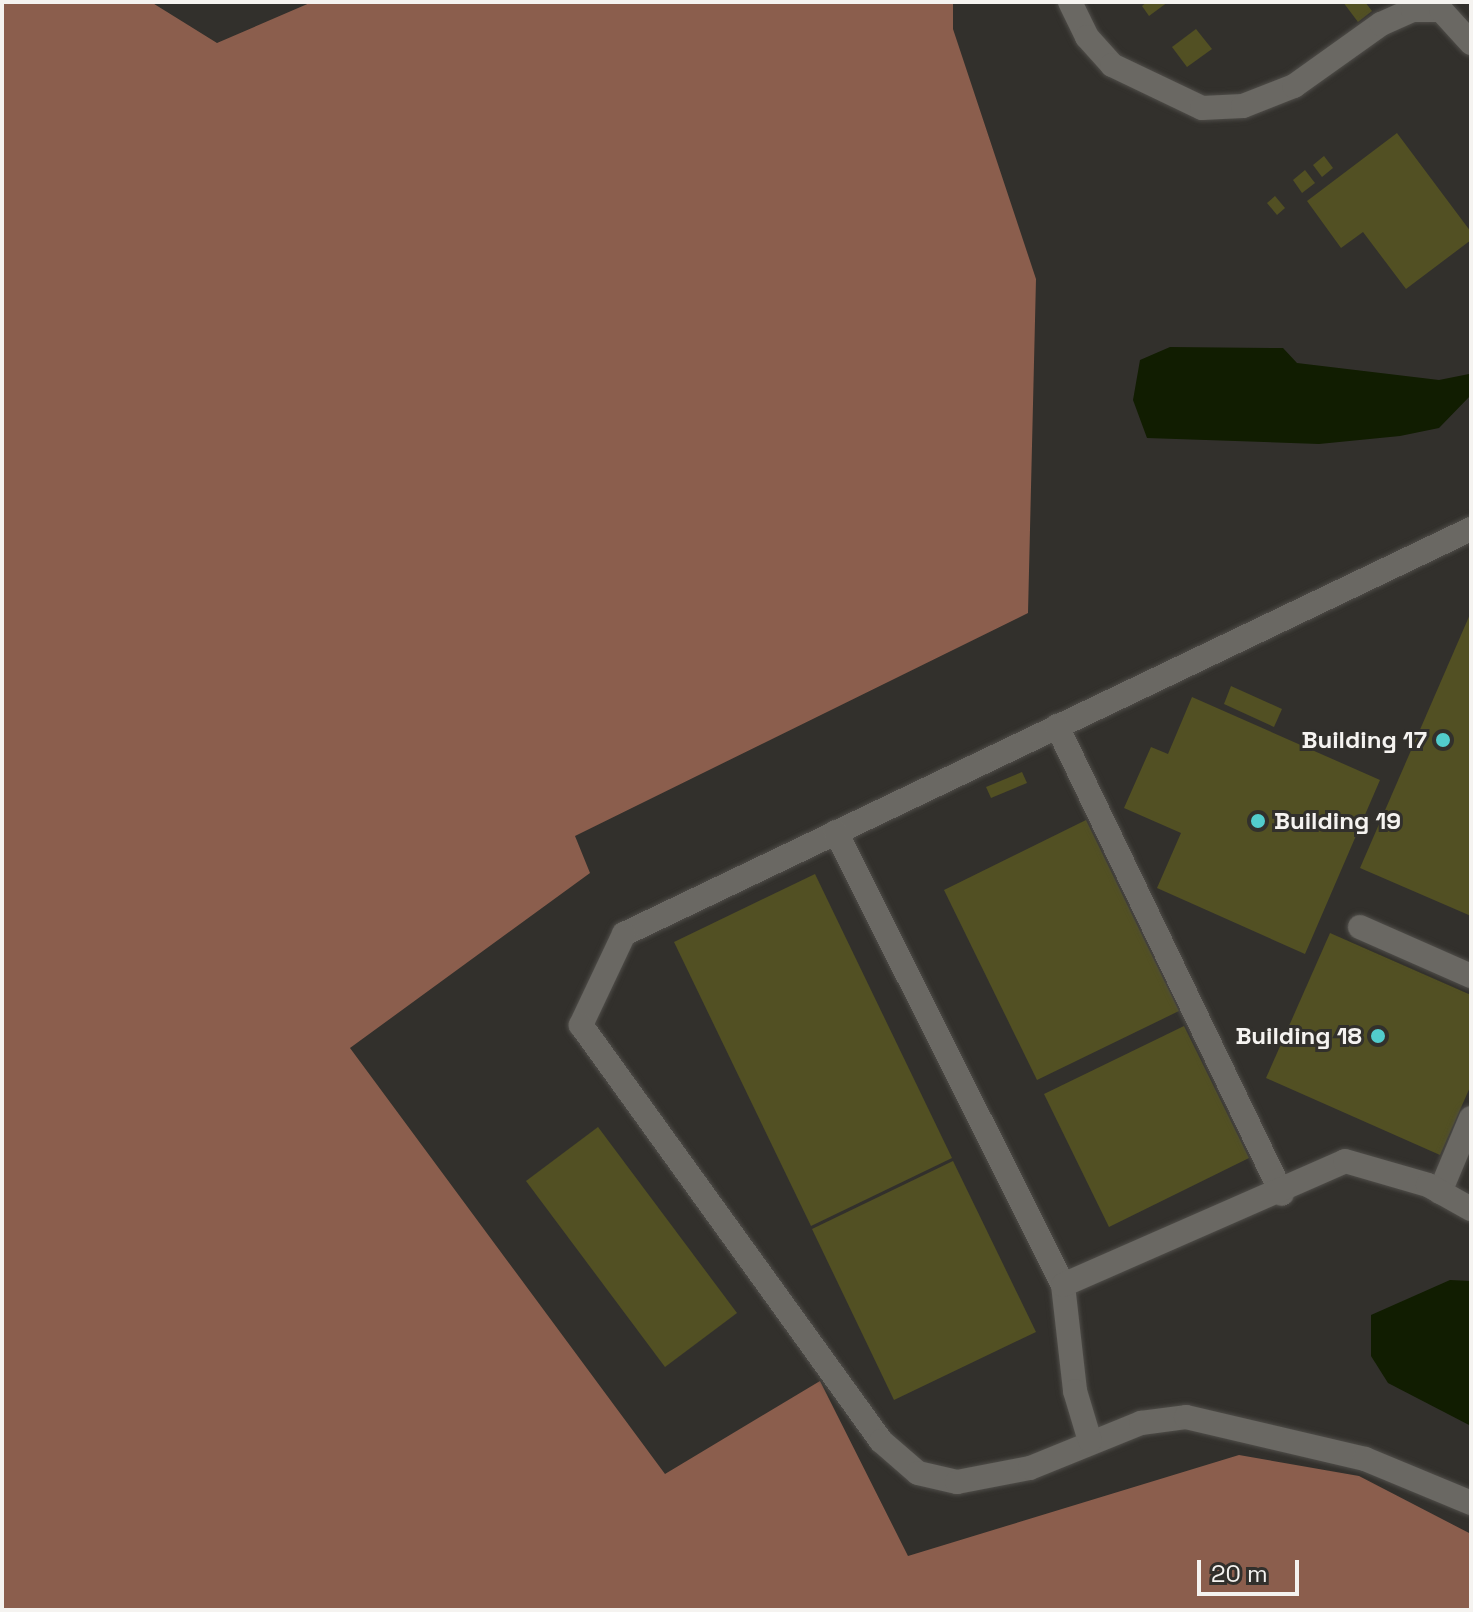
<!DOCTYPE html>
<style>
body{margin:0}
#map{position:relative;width:1473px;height:1612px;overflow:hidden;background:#32302c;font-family:"Space Grotesk",sans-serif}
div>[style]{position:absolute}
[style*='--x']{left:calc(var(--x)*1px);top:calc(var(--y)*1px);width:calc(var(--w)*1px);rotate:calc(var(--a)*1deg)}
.forest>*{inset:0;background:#8b5e4d}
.water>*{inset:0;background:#111d01}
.building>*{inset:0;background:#525023}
.roads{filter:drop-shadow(0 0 2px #4f4d49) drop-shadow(0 0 2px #4f4d49)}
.minor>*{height:24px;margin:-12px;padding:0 12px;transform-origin:12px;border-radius:12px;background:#6a6863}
.dots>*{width:22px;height:22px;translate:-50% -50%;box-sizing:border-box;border:4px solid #32302c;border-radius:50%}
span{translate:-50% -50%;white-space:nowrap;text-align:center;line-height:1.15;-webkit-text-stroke:6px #32302c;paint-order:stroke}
.poi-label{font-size:24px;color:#f5f3f0;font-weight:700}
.right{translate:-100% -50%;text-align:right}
.left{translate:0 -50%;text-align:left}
.frame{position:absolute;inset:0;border:4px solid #f5f3f0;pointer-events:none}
.scale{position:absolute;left:1197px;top:1560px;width:102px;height:36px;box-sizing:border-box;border:4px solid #f5f3f0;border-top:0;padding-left:10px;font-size:24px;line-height:28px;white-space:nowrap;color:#f5f3f0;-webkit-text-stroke:6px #32302c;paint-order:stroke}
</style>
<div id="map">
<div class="forest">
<div style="clip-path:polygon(2px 2px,151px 2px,217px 43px,312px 2px,953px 2px,953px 29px,1036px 279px,1028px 613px,575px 836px,590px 873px,350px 1048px,665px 1474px,820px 1381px,908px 1556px,1239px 1455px,1359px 1476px,1471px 1534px,1471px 1610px,2px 1610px)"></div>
</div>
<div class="water">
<div style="clip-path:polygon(1170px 347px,1283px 348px,1297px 363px,1439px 380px,1469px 374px,1471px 395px,1439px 428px,1400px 436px,1319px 444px,1147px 438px,1133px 400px,1140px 360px)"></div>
<div style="clip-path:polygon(1450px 1280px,1471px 1281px,1471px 1426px,1388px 1383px,1371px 1356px,1371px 1315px)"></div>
</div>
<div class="building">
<div style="clip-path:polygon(1147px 2px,1168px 2px,1149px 16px,1142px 6px)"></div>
<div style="clip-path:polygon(1343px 2px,1365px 2px,1372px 11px,1358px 22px)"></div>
<div style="clip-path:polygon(1196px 29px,1212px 49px,1187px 67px,1172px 47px)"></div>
<div style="clip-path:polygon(1397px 133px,1471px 232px,1471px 240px,1406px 289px,1363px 232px,1341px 248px,1307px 201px)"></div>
<div style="clip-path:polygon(1324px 156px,1333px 168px,1322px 177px,1313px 165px)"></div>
<div style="clip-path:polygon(1305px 170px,1315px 183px,1302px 193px,1293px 180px)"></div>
<div style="clip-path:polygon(1275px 196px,1285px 208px,1277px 215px,1267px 203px)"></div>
<div style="clip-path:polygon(1471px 612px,1471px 916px,1360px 868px)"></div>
<div style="clip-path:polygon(1231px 686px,1282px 709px,1274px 727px,1224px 704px)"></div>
<div style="clip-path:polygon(1192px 697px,1380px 780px,1305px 954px,1157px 888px,1181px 833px,1124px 808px,1151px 747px,1168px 754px)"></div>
<div style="clip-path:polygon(1022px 772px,1027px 783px,991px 798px,986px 787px)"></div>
<div style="clip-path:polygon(1086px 820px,1179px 1011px,1037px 1080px,944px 890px)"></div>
<div style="clip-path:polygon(815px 874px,952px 1158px,811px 1226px,674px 942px)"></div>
<div style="clip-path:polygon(1330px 933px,1471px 995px,1471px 1085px,1440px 1155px,1266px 1078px)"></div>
<div style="clip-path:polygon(1184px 1026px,1249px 1158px,1109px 1227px,1044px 1094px)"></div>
<div style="clip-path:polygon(598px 1127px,737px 1313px,665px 1367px,526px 1181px)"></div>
<div style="clip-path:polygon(953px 1161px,1036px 1332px,894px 1400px,812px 1229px)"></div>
</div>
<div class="roads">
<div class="minor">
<div style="--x:1070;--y:2;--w:39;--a:64"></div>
<div style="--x:1087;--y:37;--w:38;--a:48"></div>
<div style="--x:1112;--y:65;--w:100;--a:25.5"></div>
<div style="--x:1202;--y:108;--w:41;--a:-2.8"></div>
<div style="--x:1243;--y:106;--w:55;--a:-21.4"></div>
<div style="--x:1294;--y:86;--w:107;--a:-35.5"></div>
<div style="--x:1381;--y:24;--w:35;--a:-24"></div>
<div style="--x:1413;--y:10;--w:28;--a:0"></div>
<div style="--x:1441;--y:10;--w:45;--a:47.7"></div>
<div style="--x:1471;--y:529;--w:939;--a:154.44"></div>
<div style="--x:624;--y:934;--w:101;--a:115.3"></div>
<div style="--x:581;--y:1025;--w:513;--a:54.2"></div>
<div style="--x:881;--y:1441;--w:49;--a:40.9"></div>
<div style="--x:918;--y:1473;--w:40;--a:13"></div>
<div style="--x:957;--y:1482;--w:74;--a:-10.9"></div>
<div style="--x:1030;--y:1468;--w:120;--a:-22.1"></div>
<div style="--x:1141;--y:1423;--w:45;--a:-7.6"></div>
<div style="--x:1186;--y:1417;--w:184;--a:13.2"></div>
<div style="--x:1365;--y:1459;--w:115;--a:22.5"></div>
<div style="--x:1057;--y:726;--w:519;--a:64.32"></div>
<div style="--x:836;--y:832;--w:507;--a:63.38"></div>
<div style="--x:1063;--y:1285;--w:107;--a:83.5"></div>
<div style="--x:1075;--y:1391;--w:52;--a:73.3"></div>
<div style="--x:1360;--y:927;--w:121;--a:23.8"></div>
<div style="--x:1440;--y:1192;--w:80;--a:-67.3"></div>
<div style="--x:1063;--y:1285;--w:308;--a:-23.7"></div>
<div style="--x:1345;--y:1161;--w:86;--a:16.1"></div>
<div style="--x:1428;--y:1185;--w:49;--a:29.2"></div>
</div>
</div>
<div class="dots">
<div style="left:1443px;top:740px;background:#52cdcd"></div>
<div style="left:1258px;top:821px;background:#52cdcd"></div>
<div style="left:1378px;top:1036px;background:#52cdcd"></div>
</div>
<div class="poi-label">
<span class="right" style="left:1427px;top:740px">Building 17</span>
<span class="left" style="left:1274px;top:821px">Building 19</span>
<span class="right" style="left:1362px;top:1036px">Building 18</span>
</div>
<div class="frame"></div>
<div class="scale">20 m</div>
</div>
